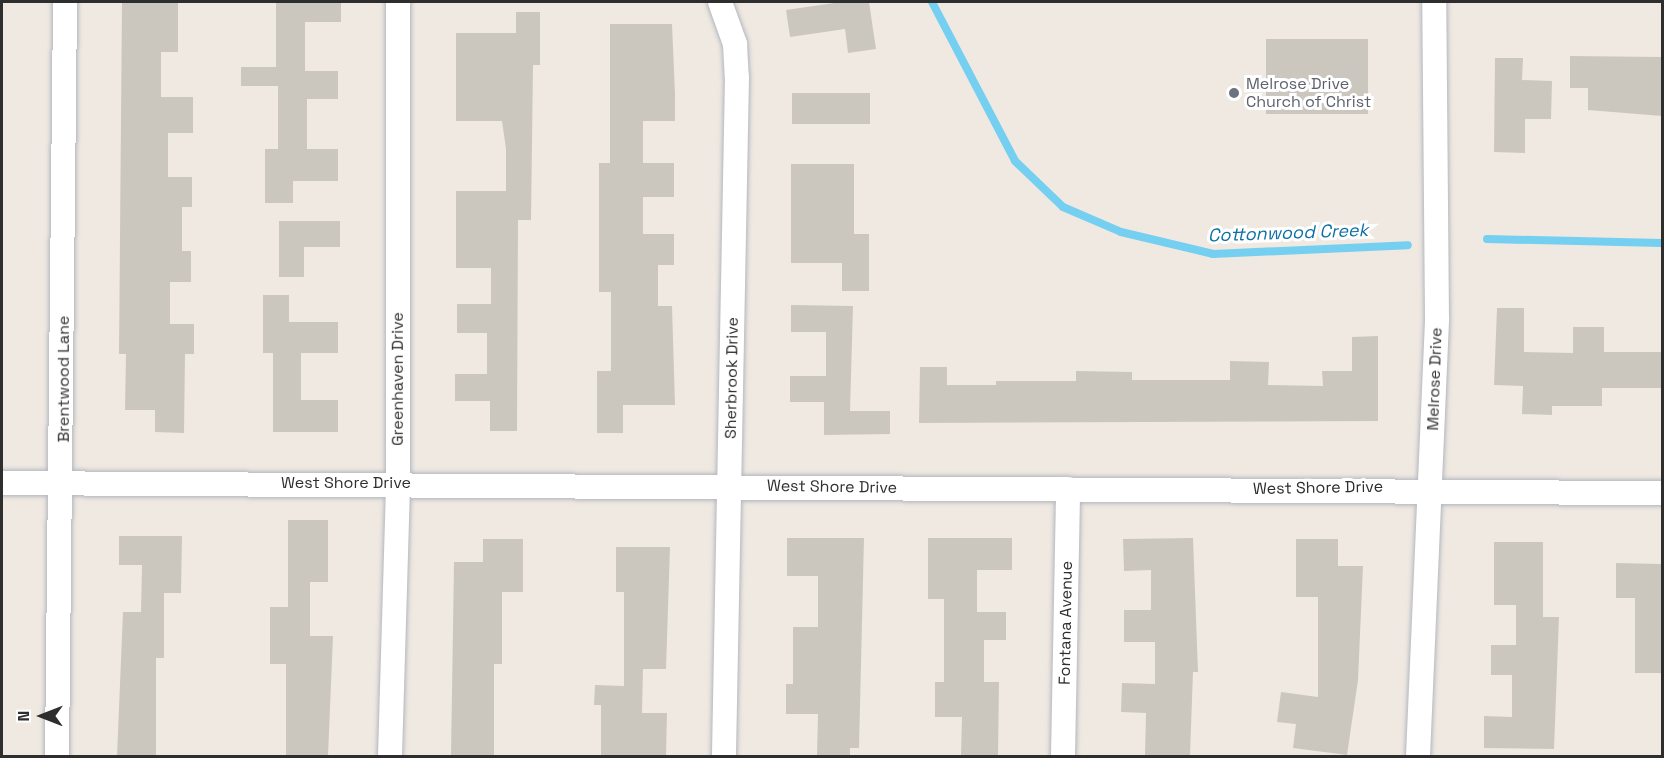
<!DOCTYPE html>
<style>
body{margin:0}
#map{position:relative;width:1664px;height:758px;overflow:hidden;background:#efe9e1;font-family:"Space Grotesk",sans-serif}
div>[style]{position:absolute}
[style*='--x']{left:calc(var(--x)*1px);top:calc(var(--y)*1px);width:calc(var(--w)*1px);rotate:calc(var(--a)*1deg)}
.stream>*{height:8px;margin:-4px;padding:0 4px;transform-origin:4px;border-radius:4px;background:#75cff0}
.building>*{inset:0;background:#cbc7bf}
.roads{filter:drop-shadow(0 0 2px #b4b7c1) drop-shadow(0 0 2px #b4b7c1)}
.minor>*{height:24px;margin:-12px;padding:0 12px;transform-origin:12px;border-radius:12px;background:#fff}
.dots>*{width:16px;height:16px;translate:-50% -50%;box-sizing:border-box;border:3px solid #fff;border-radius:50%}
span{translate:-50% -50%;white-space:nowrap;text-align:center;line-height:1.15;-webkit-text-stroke:6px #fff;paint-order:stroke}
.worship-label{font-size:16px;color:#5b616d}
.left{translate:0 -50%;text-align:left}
.street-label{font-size:16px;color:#2e2e2e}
.water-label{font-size:18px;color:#0d6fa3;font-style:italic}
.frame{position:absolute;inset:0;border:3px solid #2e2e2e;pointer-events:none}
.north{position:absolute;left:12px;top:686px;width:60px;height:60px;-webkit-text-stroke:4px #fff;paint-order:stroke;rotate:270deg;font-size:16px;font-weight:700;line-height:24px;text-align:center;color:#2e2e2e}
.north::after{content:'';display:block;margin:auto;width:21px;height:27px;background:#2e2e2e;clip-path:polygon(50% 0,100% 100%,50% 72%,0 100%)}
</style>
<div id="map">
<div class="stream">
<div style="--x:932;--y:2;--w:179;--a:62.4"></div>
<div style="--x:1015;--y:161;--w:66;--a:43.8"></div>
<div style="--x:1063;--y:207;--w:63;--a:23.3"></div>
<div style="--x:1121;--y:232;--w:95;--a:13.4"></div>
<div style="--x:1213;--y:254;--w:195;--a:-2.6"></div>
<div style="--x:1487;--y:239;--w:175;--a:1.3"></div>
</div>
<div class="building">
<div style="clip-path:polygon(122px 2px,178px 2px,178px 52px,161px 52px,161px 97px,193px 97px,193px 133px,168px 133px,168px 177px,192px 177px,192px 207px,182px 207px,182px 251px,191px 251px,191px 282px,170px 282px,170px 324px,194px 324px,194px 354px,185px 354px,184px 433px,155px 432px,155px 410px,125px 410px,126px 354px,119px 354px)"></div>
<div style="clip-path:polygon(276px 2px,341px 2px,341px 22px,305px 22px,305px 71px,338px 71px,338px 99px,307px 99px,307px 149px,338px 149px,338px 181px,293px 181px,293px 203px,265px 203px,265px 149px,278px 149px,278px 86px,241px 86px,241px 67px,276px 67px)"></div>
<div style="clip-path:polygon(841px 2px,869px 2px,876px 49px,848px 53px,845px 29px,790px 37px,786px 10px)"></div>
<div style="clip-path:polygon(516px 12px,540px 12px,540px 65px,533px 65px,531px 220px,518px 220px,517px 431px,490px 431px,490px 401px,455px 401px,455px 374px,487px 374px,487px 333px,457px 333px,457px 304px,491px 304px,491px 268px,456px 268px,456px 191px,506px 191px,506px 149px,502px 121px,456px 121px,456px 33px,516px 33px)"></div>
<div style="clip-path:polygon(610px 24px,672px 24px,675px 94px,675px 121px,643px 121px,643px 163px,674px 163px,674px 197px,643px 197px,643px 234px,674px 234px,674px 265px,658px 265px,658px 306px,672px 306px,675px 405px,623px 405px,623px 433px,597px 433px,597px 371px,611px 371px,611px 292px,599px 292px,599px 163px,610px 163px)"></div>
<div style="clip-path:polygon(1266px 39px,1368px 39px,1368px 114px,1266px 114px)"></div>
<div style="clip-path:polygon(1570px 56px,1662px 57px,1662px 116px,1588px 110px,1588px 88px,1570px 88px)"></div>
<div style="clip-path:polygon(1495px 58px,1523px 58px,1522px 80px,1552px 81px,1551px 119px,1525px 119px,1525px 153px,1494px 152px)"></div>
<div style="clip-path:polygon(792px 93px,870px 93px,870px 124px,792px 124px)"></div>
<div style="clip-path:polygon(791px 164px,854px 164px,854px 234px,869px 234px,869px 291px,842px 291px,842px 263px,791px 263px)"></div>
<div style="clip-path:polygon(279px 221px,340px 221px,340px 247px,304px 247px,304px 277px,279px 277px)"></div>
<div style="clip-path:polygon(263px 295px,289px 295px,289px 322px,338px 322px,338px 353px,301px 353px,301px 400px,338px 400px,338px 432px,273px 432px,273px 353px,263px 353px)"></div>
<div style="clip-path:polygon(791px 305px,853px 306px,850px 411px,890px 411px,890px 434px,824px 435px,824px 402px,790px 402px,790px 376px,826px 376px,826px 332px,791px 332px)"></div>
<div style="clip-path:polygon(1497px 308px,1524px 308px,1524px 352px,1573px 353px,1573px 327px,1604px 327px,1604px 352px,1662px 352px,1662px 388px,1602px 388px,1602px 406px,1552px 406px,1552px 415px,1522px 414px,1523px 386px,1494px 385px)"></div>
<div style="clip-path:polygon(1378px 336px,1378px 421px,919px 423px,920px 367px,947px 367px,947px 385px,996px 385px,996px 381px,1076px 381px,1076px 371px,1132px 372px,1132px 380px,1230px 380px,1230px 361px,1269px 362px,1268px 385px,1323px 386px,1322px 371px,1352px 371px,1352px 337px)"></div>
<div style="clip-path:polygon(288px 520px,328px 520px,328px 582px,310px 582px,310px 636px,333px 636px,328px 756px,286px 756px,286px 664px,270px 664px,270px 607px,288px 607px)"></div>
<div style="clip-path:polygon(119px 536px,182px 536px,181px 593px,164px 593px,164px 658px,156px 658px,156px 756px,117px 756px,123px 612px,141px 612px,142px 565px,119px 565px)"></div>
<div style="clip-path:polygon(787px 538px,864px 538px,859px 748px,850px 748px,850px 756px,817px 756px,818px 714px,786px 714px,786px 684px,793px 684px,793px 627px,818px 627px,818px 576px,787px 576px)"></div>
<div style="clip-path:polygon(928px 538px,1012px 538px,1012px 570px,977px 570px,977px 612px,1006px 612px,1006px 640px,984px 640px,984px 682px,999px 682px,998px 756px,961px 756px,962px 717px,935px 717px,935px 682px,944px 682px,944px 599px,928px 599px)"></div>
<div style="clip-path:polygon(1193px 538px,1198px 672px,1193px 672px,1190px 756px,1145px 756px,1146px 713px,1121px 712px,1122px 683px,1155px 684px,1155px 642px,1124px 642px,1124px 610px,1151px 610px,1151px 570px,1124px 571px,1123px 539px)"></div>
<div style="clip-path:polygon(483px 539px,523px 539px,523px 592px,502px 592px,502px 664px,494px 664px,494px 756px,451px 756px,454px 562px,483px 562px)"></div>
<div style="clip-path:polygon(1296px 539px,1338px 539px,1338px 566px,1363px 566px,1358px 680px,1347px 755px,1293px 748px,1296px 724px,1277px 722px,1281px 692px,1318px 697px,1318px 597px,1296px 597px)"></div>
<div style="clip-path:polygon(1494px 542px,1543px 542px,1543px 617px,1559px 617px,1554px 749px,1484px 748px,1484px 716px,1512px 717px,1512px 675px,1491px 675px,1491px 645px,1516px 645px,1516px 605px,1494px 605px)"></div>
<div style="clip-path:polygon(616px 547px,670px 547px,666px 669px,643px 669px,642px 713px,667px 713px,666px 756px,601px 756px,601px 705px,594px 705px,595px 685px,624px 686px,624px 592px,616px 592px)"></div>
<div style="clip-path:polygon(1616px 563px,1662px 564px,1662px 673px,1635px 673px,1635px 598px,1616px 598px)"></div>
</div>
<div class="roads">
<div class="minor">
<div style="--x:720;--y:2;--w:45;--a:70.3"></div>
<div style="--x:735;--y:44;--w:33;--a:87"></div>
<div style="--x:737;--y:77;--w:679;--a:91.1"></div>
<div style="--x:2;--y:483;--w:1660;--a:0.35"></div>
<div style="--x:57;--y:756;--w:754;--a:-89.39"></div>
<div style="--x:390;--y:756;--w:273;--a:-88.3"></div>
<div style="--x:398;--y:483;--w:481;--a:-90"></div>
<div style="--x:1063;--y:756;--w:267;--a:-88.9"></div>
<div style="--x:1418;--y:756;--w:438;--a:-87.5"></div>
<div style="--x:1437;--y:318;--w:316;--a:-90.5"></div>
</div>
</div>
<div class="dots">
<div style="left:1234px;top:93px;background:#6b7280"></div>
</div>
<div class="worship-label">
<span class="left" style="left:1246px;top:93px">Melrose Drive<br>Church of Christ</span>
</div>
<div class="street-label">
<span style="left:732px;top:378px;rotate:-89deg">Sherbrook Drive</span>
<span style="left:64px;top:379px;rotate:-90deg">Brentwood Lane</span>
<span style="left:398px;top:379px;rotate:-90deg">Greenhaven Drive</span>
<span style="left:1435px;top:379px;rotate:-88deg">Melrose Drive</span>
<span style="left:346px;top:483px">West Shore Drive</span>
<span style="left:832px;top:487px;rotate:1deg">West Shore Drive</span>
<span style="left:1318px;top:488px;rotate:-1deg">West Shore Drive</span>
<span style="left:1066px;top:623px;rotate:-89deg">Fontana Avenue</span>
</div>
<div class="water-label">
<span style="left:1288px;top:233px;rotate:-2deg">Cottonwood Creek</span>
</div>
<div class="frame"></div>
<div class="north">N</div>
</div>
